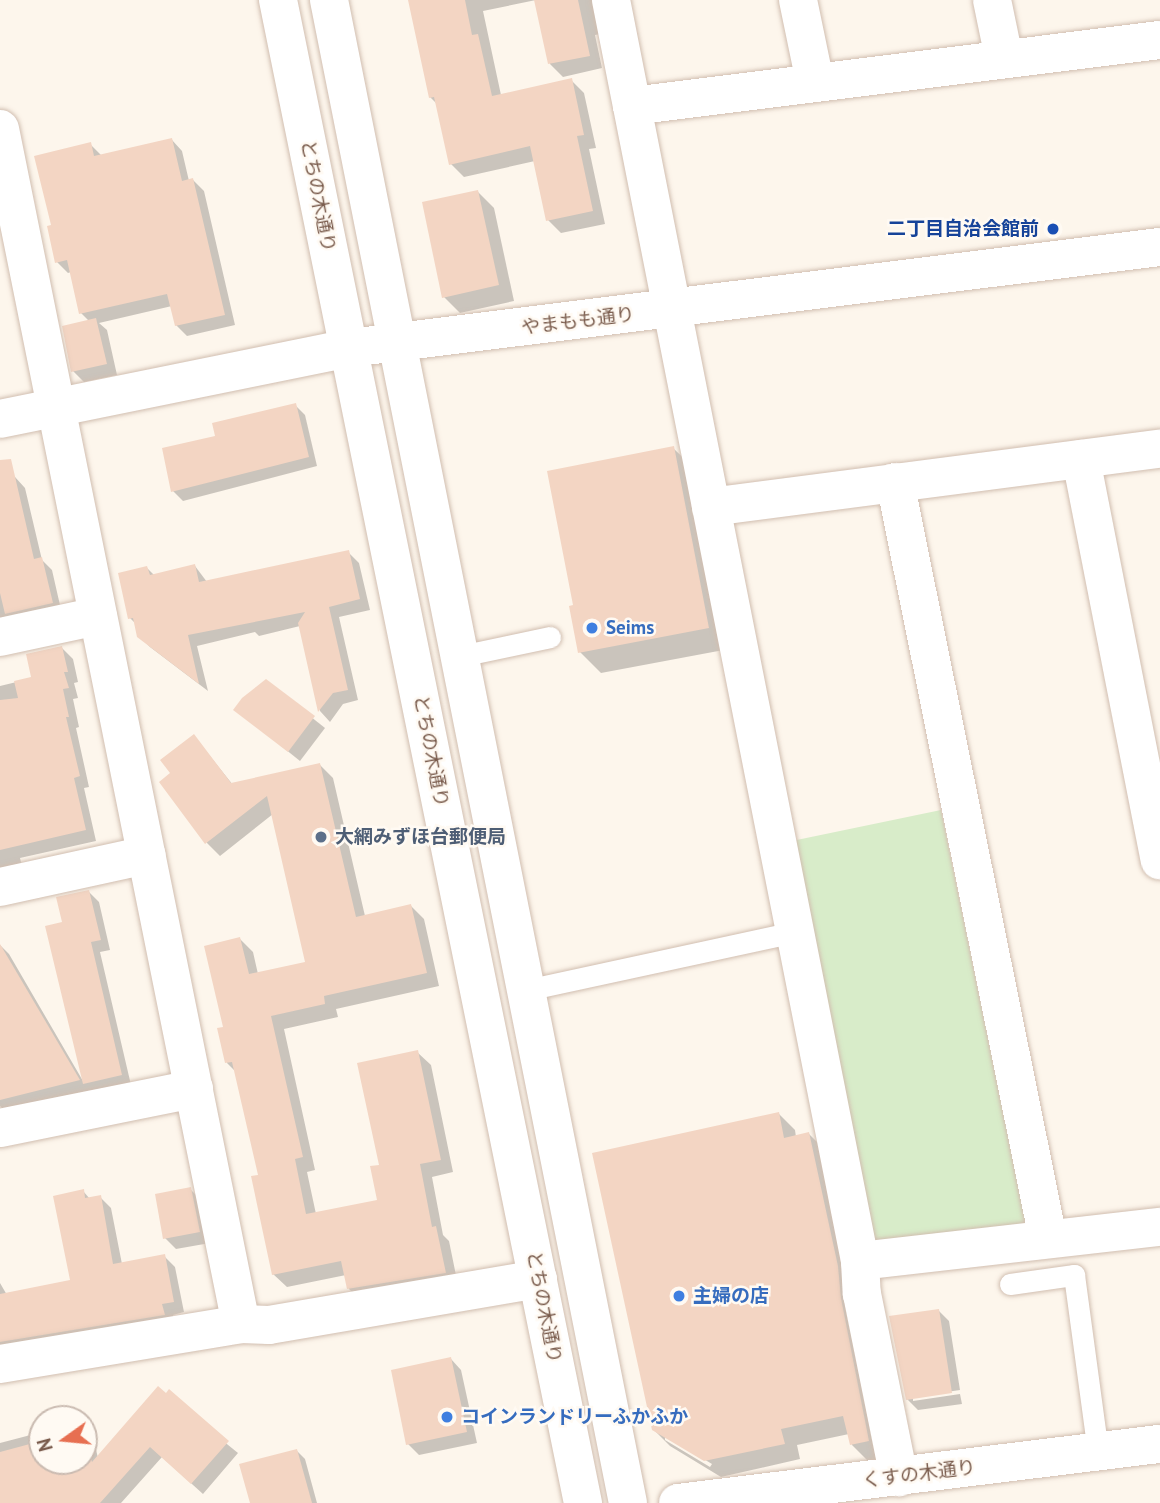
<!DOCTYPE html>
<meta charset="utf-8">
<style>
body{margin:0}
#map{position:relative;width:1160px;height:1503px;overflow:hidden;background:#fdf6ec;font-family:"PT Sans","Noto Sans JP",sans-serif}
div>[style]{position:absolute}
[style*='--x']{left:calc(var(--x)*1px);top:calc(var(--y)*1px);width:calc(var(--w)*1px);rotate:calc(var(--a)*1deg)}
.green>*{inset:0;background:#d8ecc9}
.shadow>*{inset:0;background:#0003}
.building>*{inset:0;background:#f3d5c3}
.roads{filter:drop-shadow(0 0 2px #d1beb0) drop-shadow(0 0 2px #d1beb0)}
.service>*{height:21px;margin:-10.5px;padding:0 10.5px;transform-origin:10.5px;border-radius:10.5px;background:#fff}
.minor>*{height:38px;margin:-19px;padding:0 19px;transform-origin:19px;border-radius:19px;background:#fff}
.tertiary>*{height:38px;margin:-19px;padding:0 19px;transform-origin:19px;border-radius:19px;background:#fff}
.dots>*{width:19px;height:19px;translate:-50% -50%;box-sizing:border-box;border:4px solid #fffaf3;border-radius:50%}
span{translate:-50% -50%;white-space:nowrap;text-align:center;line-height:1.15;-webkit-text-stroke:5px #fffaf3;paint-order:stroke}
.street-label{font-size:19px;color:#7a5c4d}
.transit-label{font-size:19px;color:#164399;font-weight:700}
.right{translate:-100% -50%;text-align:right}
.shop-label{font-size:19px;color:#366cbe;font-weight:700}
.left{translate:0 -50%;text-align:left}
.service-label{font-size:19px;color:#4e5e75;font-weight:700}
.north{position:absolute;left:28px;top:1405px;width:70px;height:70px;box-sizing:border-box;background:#fffaf3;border:2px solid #cabbb1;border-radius:50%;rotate:255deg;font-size:19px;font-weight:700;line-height:28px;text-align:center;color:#7a5c4d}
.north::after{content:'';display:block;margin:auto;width:24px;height:32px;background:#e76f51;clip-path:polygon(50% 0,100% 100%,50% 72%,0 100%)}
</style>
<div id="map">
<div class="green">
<div style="clip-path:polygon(941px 810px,1026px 1225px,866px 1242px,787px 842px)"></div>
</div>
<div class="shadow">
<div style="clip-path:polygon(410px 0,596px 0,605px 33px,595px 35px,602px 68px,563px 77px,550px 64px,536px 0,483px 11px,501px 95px,571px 80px,584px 93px,596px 148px,589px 149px,605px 224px,561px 233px,548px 220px,535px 161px,464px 177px,451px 164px,437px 104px,430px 97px)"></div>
<div style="clip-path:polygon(172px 140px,182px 151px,189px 181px,193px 180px,204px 191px,235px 325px,187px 336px,176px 325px,172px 306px,99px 323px,107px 330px,117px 375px,84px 382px,73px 371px,89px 321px,81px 313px,71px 272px,68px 273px,57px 262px,53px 226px,90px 144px,102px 156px)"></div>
<div style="clip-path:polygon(478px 192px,494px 208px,514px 301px,460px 313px,444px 297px)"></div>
<div style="clip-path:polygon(295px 405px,305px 415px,317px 466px,183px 501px,173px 491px,217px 437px)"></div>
<div style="clip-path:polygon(673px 448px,695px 469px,729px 649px,601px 673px,580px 652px,575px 607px)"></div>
<div style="clip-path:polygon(15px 477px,25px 488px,42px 560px,52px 570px,62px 614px,0 631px,0 481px)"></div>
<div style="clip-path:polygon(348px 552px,359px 563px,370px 610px,339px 617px,358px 700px,343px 704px,330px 722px,320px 711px,300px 626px,259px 636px,255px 632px,197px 646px,208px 691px,150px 647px,139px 636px,136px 624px,130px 618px,147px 568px,155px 576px,195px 566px,207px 582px)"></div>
<div style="clip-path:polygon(62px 648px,73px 659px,78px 682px,74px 683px,78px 698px,73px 699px,79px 727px,76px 728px,89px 787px,84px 788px,96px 841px,20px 858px,22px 866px,0 871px,0 686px,33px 678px)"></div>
<div style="clip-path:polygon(266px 681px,325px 728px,300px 761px,235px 709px)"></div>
<div style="clip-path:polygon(194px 736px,233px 785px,320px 765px,333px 778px,365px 916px,411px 906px,424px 919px,439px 986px,336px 1009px,338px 1017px,284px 1029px,315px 1170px,307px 1172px,316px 1214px,379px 1201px,381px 1166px,417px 1052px,431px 1065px,453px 1172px,432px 1177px,443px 1235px,449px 1241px,458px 1285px,362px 1302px,349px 1289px,346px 1275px,287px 1287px,273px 1274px,260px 1176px,236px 1072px,227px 1063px,240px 939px,253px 952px,258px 974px,307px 963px,273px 814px,220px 856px,207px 843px,172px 774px)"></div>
<div style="clip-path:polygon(89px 892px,99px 902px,110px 950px,100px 952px,131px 1085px,6px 1112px,0 1106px,0 945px,9px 954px,83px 1081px,64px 923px)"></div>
<div style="clip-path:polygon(evenodd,779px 1114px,795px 1130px,796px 1137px,809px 1134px,825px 1150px,885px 1457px,868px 1461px,852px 1445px,849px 1434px,797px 1445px,800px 1459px,721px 1477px,670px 1446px,653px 1429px,779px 1114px,665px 1436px,712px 1464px,710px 1467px,665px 1440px,665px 1436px)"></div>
<div style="clip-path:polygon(190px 1189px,201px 1200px,210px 1243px,176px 1249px,165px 1238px)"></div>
<div style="clip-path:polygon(83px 1191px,90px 1199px,100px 1197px,111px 1208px,122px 1264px,164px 1256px,175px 1267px,184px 1312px,173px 1315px,175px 1325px,0 1359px,0 1283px,7px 1295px,72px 1282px)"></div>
<div style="clip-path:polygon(938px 1310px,949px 1321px,960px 1390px,913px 1397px,913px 1401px,960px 1394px,962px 1404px,918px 1410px,907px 1399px)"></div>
<div style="clip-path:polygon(451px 1359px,461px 1370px,477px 1443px,419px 1455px,408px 1444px)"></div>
<div style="clip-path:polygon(159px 1389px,238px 1453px,203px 1494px,162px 1457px,121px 1503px,0 1503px,0 1443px,42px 1432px,42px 1461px,84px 1461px,84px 1425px,92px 1433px,98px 1458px)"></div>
<div style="clip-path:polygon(297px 1451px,305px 1459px,317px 1503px,252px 1503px)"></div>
</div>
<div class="building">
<div style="clip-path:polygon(408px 0,465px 0,472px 35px,478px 34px,492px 96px,572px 78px,584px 135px,577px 136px,593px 211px,546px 221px,530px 146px,449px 165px,434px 97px,429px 98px)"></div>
<div style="clip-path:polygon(534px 0,578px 0,590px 56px,548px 64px)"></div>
<div style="clip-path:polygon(172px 138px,182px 181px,193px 178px,225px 315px,175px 326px,167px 294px,79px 314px,67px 260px,55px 263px,47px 226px,51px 225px,34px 156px,91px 142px,94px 156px)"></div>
<div style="clip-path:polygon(478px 190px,499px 285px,442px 298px,422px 202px)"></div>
<div style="clip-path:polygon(96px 318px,107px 364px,71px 372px,62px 326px)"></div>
<div style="clip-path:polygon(296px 403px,309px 457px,171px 492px,162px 448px,215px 436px,212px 423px)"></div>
<div style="clip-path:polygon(674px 446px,709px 628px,578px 653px,569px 606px,573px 605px,547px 471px)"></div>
<div style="clip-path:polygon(11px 459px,34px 559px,42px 557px,53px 603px,5px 614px,0 593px,0 460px)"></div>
<div style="clip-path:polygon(349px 550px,360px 599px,329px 607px,348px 690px,333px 693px,318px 712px,298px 623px,305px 612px,188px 635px,199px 684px,137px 637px,133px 618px,128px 619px,118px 573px,147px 566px,150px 575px,195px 564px,199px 582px)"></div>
<div style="clip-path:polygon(62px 646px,68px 672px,64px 672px,69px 688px,63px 689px,69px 717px,66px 717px,80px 776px,74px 778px,86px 830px,0 850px,0 700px,18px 698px,14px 681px,31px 677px,26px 654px)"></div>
<div style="clip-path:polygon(266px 679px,315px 716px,288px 752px,233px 710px,242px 698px)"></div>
<div style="clip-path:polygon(194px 734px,231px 783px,320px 763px,356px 917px,411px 904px,427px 973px,324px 996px,325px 1004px,271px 1016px,303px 1157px,295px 1159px,306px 1214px,377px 1200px,370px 1166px,379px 1165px,357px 1063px,418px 1050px,441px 1160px,420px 1164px,432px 1227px,436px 1226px,446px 1273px,347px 1289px,341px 1261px,272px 1275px,251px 1176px,258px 1175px,232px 1062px,225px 1063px,217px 1028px,223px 1027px,204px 946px,240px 937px,249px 974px,305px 962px,267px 796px,205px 844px,159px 782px,170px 773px,160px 760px)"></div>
<div style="clip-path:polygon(89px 890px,101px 940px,91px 942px,122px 1075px,83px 1084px,45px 926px,62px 922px,56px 897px)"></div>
<div style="clip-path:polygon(0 944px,80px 1080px,0 1100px)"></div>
<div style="clip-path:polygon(779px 1112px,784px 1138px,809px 1132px,838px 1266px,841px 1298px,869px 1441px,850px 1445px,843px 1416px,781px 1429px,785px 1444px,704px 1461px,652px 1430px,592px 1153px)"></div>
<div style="clip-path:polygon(191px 1187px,200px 1232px,163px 1239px,155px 1194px)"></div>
<div style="clip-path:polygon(84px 1189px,85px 1198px,101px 1195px,113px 1264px,165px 1254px,174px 1302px,162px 1304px,165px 1315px,0 1342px,0 1294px,70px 1280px,53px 1196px)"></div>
<div style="clip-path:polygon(939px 1309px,952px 1393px,906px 1400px,889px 1316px)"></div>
<div style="clip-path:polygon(451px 1357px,467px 1432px,406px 1445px,391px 1370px)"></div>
<div style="clip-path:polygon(158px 1386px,166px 1393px,169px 1389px,229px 1441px,191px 1484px,150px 1447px,100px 1503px,0 1503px,0 1452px,41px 1441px,38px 1431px,42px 1430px,42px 1461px,84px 1461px,84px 1431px,92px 1462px)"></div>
<div style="clip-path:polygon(297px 1449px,312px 1503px,250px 1503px,239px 1464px)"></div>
</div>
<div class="roads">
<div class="service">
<div style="--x:460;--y:656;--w:92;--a:-11.9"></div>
<div style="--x:526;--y:990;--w:274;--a:-12.2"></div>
<div style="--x:1010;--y:1284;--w:65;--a:-8"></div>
<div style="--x:1074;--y:1275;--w:179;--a:82.3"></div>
</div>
<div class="minor">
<div style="--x:611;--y:0;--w:1285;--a:78.83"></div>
<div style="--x:860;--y:1261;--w:33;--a:87"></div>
<div style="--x:862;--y:1294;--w:187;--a:78.6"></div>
<div style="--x:798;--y:0;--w:84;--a:78.3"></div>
<div style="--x:992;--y:0;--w:59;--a:78.3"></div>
<div style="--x:632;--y:106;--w:532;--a:-7.13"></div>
<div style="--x:0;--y:129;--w:1219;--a:78.6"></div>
<div style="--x:1081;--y:459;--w:409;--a:78.9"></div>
<div style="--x:895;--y:482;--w:772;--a:78.57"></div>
<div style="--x:711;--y:507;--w:453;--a:-7.4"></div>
<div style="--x:0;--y:637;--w:100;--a:-12.1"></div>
<div style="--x:0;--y:887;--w:150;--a:-12.3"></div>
<div style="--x:0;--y:1128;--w:198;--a:-11.4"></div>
<div style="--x:860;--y:1261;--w:302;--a:-6.5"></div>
<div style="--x:0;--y:1364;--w:244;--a:-9.4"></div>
<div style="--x:241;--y:1324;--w:28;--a:2"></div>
<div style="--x:269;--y:1325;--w:273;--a:-9.7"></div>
</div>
<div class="tertiary">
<div style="--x:278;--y:0;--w:1534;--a:78.53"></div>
<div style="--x:329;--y:0;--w:1532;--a:78.75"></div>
<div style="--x:0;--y:419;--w:357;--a:-11.5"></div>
<div style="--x:350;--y:348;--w:816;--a:-7.11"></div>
<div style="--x:678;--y:1503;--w:486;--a:-7"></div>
</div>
</div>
<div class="dots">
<div style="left:1053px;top:229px;background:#1a4fb4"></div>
<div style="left:592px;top:628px;background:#3f7fe0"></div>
<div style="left:321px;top:837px;background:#5c6f8a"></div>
<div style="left:679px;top:1296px;background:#3f7fe0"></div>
<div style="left:447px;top:1417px;background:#3f7fe0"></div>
</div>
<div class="street-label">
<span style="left:318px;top:196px;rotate:79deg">とちの木通り</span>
<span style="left:578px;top:321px;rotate:-7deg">やまもも通り</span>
<span style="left:431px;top:751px;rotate:79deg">とちの木通り</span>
<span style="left:544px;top:1307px;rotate:79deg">とちの木通り</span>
<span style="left:919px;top:1474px;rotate:-7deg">くすの木通り</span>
</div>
<div class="transit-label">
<span class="right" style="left:1039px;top:229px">二丁目自治会館前</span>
</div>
<div class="shop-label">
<span class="left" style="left:606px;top:628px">Seims</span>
<span class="left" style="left:693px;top:1296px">主婦の店</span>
<span class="left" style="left:461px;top:1417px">コインランドリーふかふか</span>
</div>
<div class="service-label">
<span class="left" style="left:335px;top:837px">大網みずほ台郵便局</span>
</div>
<div class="north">N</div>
</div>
